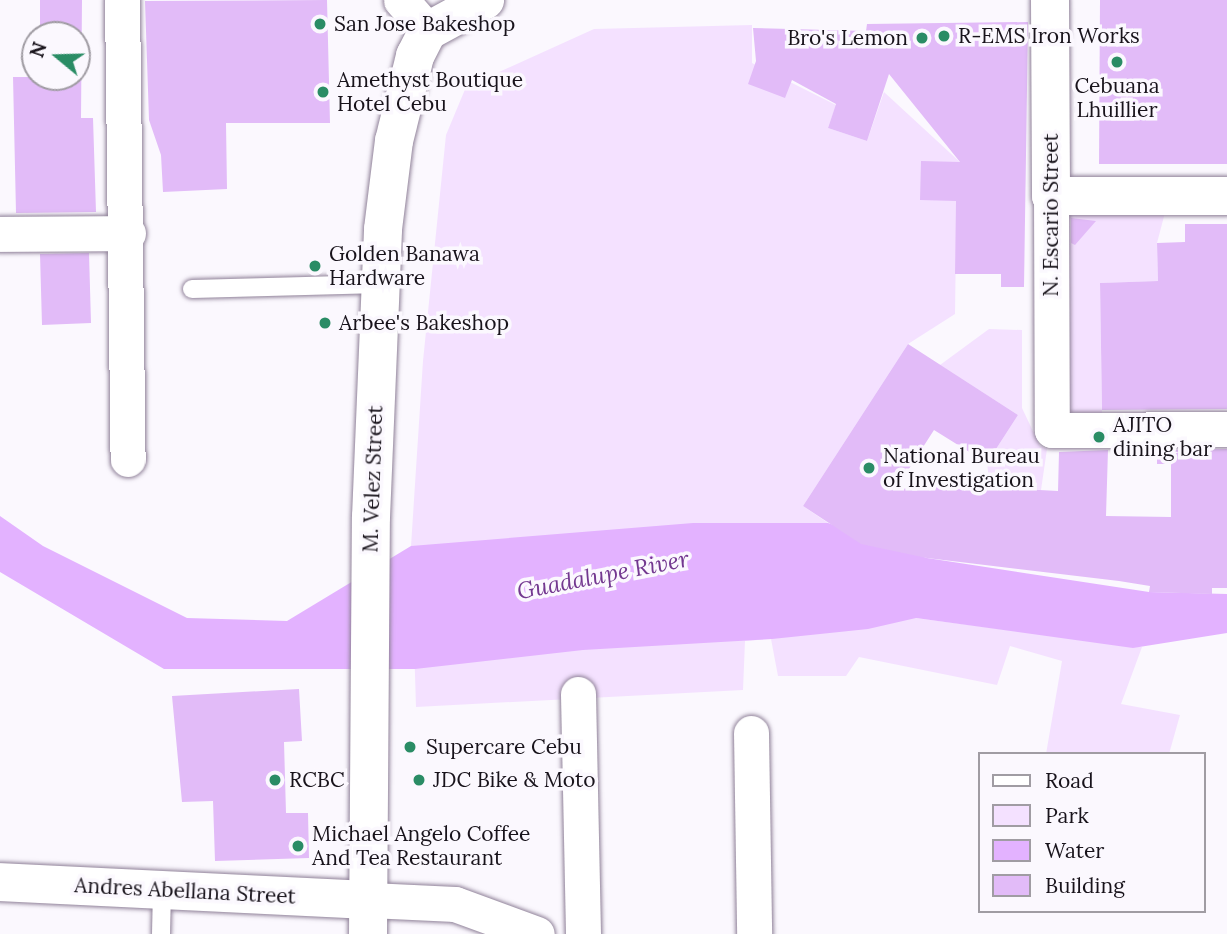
<!DOCTYPE html>
<style>
body{margin:0}
#map{position:relative;width:1227px;height:934px;overflow:hidden;background:#fbf8fe;font-family:Lora,serif}
div>[style]{position:absolute}
[style*='--x']{left:calc(var(--x)*1px);top:calc(var(--y)*1px);width:calc(var(--w)*1px);rotate:calc(var(--a)*1deg)}
.green>*{inset:0;background:#f4e1ff}
.water>*{inset:0;background:#e3b2ff}
.building>*{inset:0;background:#e2bbf8}
.roads{filter:drop-shadow(0 0 2px #908299) drop-shadow(0 0 2px #908299)}
.service>*{height:18px;margin:-9px;padding:0 9px;transform-origin:9px;border-radius:9px;background:#fff}
.minor>*{height:35px;margin:-17.5px;padding:0 17.5px;transform-origin:17.5px;border-radius:17.5px;background:#fff}
.tertiary>*{height:38px;margin:-19px;padding:0 19px;transform-origin:19px;border-radius:19px;background:#fff}
.secondary>*{height:38px;margin:-19px;padding:0 19px;transform-origin:19px;border-radius:19px;background:#fff}
.dots>*{width:19px;height:19px;translate:-50% -50%;box-sizing:border-box;border:4px solid #fbf8fe;border-radius:50%}
span{translate:-50% -50%;white-space:nowrap;text-align:center;line-height:1.15;-webkit-text-stroke:7px #fbf8fe;paint-order:stroke}
.poi-label{font-size:21px;color:#18131b}
.left{translate:0 -50%;text-align:left}
.right{translate:-100% -50%;text-align:right}
.street-label{font-size:21px;color:#18131b}
.water-label{font-size:23px;color:#733890;font-style:italic}
.legend{position:absolute;left:978px;top:752px;width:228px;height:161px;box-sizing:border-box;background:#fbf8fe;border:2px solid #a09ca3;margin:0;padding:9px 12px;list-style:none;font-size:21px;color:#18131b}
.legend li{display:flex;align-items:center;gap:14px;height:35px}
.legend b{width:35px;border:2px solid #a09ca3}
.north{position:absolute;left:21px;top:21px;width:70px;height:70px;box-sizing:border-box;background:#fbf8fe;border:2px solid #a09ca3;border-radius:50%;rotate:289deg;font-size:19px;font-weight:700;line-height:28px;text-align:center;color:#18131b}
.north::after{content:'';display:block;margin:auto;width:24px;height:32px;background:#2a8c65;clip-path:polygon(50% 0,100% 100%,50% 72%,0 100%)}
</style>
<div id="map">
<div class="green">
<div style="clip-path:polygon(752px 25px,752px 63px,836px 105px,828px 128px,867px 141px,884px 92px,961px 163px,957px 169px,955px 314px,908px 344px,803px 506px,828px 523px,915px 618px,1142px 647px,1121px 704px,1180px 715px,1169px 754px,1046px 754px,1062px 661px,1010px 646px,997px 685px,859px 657px,846px 676px,778px 676px,771px 639px,745px 641px,743px 690px,416px 707px,411px 546px,423px 361px,446px 135px,466px 87px,594px 29px)"></div>
<div style="clip-path:polygon(1167px 205px,1157px 243px,1158px 281px,1100px 283px,1102px 413px,1055px 412px,1063px 208px)"></div>
<div style="clip-path:polygon(989px 329px,1022px 330px,1022px 408px,1040px 446px,1047px 449px,1041px 490px,990px 487px,987px 463px,1018px 415px,940px 365px)"></div>
</div>
<div class="water">
<div style="clip-path:polygon(0 516px,43px 546px,187px 618px,287px 621px,411px 546px,693px 523px,828px 523px,927px 558px,1149px 592px,1227px 594px,1227px 633px,1133px 648px,916px 618px,868px 629px,772px 639px,583px 650px,415px 669px,164px 669px,0 572px)"></div>
</div>
<div class="building">
<div style="clip-path:polygon(40px 0,82px 0,81px 118px,93px 118px,96px 212px,16px 213px,13px 77px,77px 77px,77px 35px,40px 35px)"></div>
<div style="clip-path:polygon(327px 0,330px 123px,226px 123px,227px 189px,163px 192px,161px 155px,149px 120px,145px 1px)"></div>
<div style="clip-path:polygon(1100px 0,1227px 0,1227px 164px,1099px 164px)"></div>
<div style="clip-path:polygon(1028px 22px,1024px 287px,1001px 287px,1001px 274px,955px 274px,956px 201px,920px 200px,921px 161px,960px 162px,889px 74px,867px 141px,828px 128px,836px 104px,792px 80px,785px 98px,748px 84px,756px 61px,753px 28px,866px 31px,867px 24px)"></div>
<div style="clip-path:polygon(1071px 218px,1096px 221px,1075px 245px,1071px 243px)"></div>
<div style="clip-path:polygon(1185px 224px,1227px 224px,1227px 409px,1102px 410px,1100px 283px,1158px 281px,1157px 243px,1185px 242px)"></div>
<div style="clip-path:polygon(89px 253px,91px 323px,42px 325px,40px 254px)"></div>
<div style="clip-path:polygon(908px 344px,1018px 415px,987px 463px,934px 430px,896px 489px,963px 486px,1058px 491px,1059px 452px,1108px 450px,1106px 516px,1171px 517px,1171px 464px,1157px 464px,1157px 450px,1227px 449px,1227px 588px,1212px 588px,1212px 594px,1149px 592px,1150px 586px,1119px 581px,927px 558px,861px 544px,803px 506px)"></div>
<div style="clip-path:polygon(299px 689px,302px 741px,284px 742px,286px 813px,308px 813px,309px 858px,215px 861px,213px 801px,182px 802px,172px 696px)"></div>
</div>
<div class="roads">
<div class="service">
<div style="--x:192;--y:289;--w:189;--a:-1.5"></div>
<div style="--x:161;--y:934;--w:43;--a:-88.7"></div>
</div>
<div class="minor">
<div style="--x:122;--y:0;--w:459;--a:89.3"></div>
<div style="--x:401;--y:0;--w:41;--a:48.9"></div>
<div style="--x:1051;--y:196;--w:234;--a:89.8"></div>
<div style="--x:1052;--y:430;--w:175;--a:-0.3"></div>
<div style="--x:0;--y:234;--w:128;--a:-0.4"></div>
<div style="--x:578;--y:694;--w:240;--a:88.8"></div>
<div style="--x:751;--y:733;--w:201;--a:89.1"></div>
<div style="--x:370;--y:900;--w:85;--a:2.7"></div>
<div style="--x:455;--y:904;--w:87;--a:20.1"></div>
</div>
<div class="tertiary">
<div style="--x:1050;--y:0;--w:196;--a:89.7"></div>
<div style="--x:1051;--y:196;--w:176;--a:0"></div>
<div style="--x:0;--y:882;--w:370;--a:2.8"></div>
</div>
<div class="secondary">
<div style="--x:368;--y:934;--w:417;--a:-89.6"></div>
<div style="--x:371;--y:517;--w:288;--a:-87.6"></div>
<div style="--x:383;--y:229;--w:89;--a:-82.9"></div>
<div style="--x:394;--y:141;--w:88;--a:-76.1"></div>
<div style="--x:415;--y:56;--w:28;--a:-63"></div>
<div style="--x:428;--y:31;--w:65;--a:-28.5"></div>
</div>
</div>
<div class="dots">
<div style="left:320px;top:24px;background:#2a8c65"></div>
<div style="left:944px;top:36px;background:#2a8c65"></div>
<div style="left:922px;top:38px;background:#2a8c65"></div>
<div style="left:1117px;top:62px;background:#2a8c65"></div>
<div style="left:323px;top:92px;background:#2a8c65"></div>
<div style="left:315px;top:266px;background:#2a8c65"></div>
<div style="left:325px;top:323px;background:#2a8c65"></div>
<div style="left:1099px;top:437px;background:#2a8c65"></div>
<div style="left:869px;top:468px;background:#2a8c65"></div>
<div style="left:410px;top:747px;background:#2a8c65"></div>
<div style="left:275px;top:780px;background:#2a8c65"></div>
<div style="left:419px;top:780px;background:#2a8c65"></div>
<div style="left:298px;top:846px;background:#2a8c65"></div>
</div>
<div class="poi-label">
<span class="left" style="left:334px;top:24px">San Jose Bakeshop</span>
<span class="left" style="left:958px;top:36px">R-EMS Iron Works</span>
<span class="right" style="left:908px;top:38px">Bro's Lemon</span>
<span class="left" style="left:337px;top:92px">Amethyst Boutique<br>Hotel Cebu</span>
<span style="left:1117px;top:98px">Cebuana<br>Lhuillier</span>
<span class="left" style="left:329px;top:266px">Golden Banawa<br>Hardware</span>
<span class="left" style="left:339px;top:323px">Arbee's Bakeshop</span>
<span class="left" style="left:1113px;top:437px">AJITO<br>dining bar</span>
<span class="left" style="left:883px;top:468px">National Bureau<br>of Investigation</span>
<span class="left" style="left:426px;top:747px">Supercare Cebu</span>
<span class="left" style="left:289px;top:780px">RCBC</span>
<span class="left" style="left:433px;top:780px">JDC Bike &amp; Moto</span>
<span class="left" style="left:312px;top:846px">Michael Angelo Coffee<br>And Tea Restaurant</span>
</div>
<div class="street-label">
<span style="left:1051px;top:215px;rotate:-90deg">N. Escario Street</span>
<span style="left:373px;top:479px;rotate:-88deg">M. Velez Street</span>
<span style="left:185px;top:891px;rotate:3deg">Andres Abellana Street</span>
</div>
<div class="water-label">
<span style="left:603px;top:575px;rotate:-11deg">Guadalupe River</span>
</div>
<ul class="legend">
<li><b style="height:9px;background:#fff"></b>Road</li>
<li><b style="height:19px;background:#f4e1ff"></b>Park</li>
<li><b style="height:19px;background:#e3b2ff"></b>Water</li>
<li><b style="height:19px;background:#e2bbf8"></b>Building</li>
</ul>
<div class="north">N</div>
</div>
